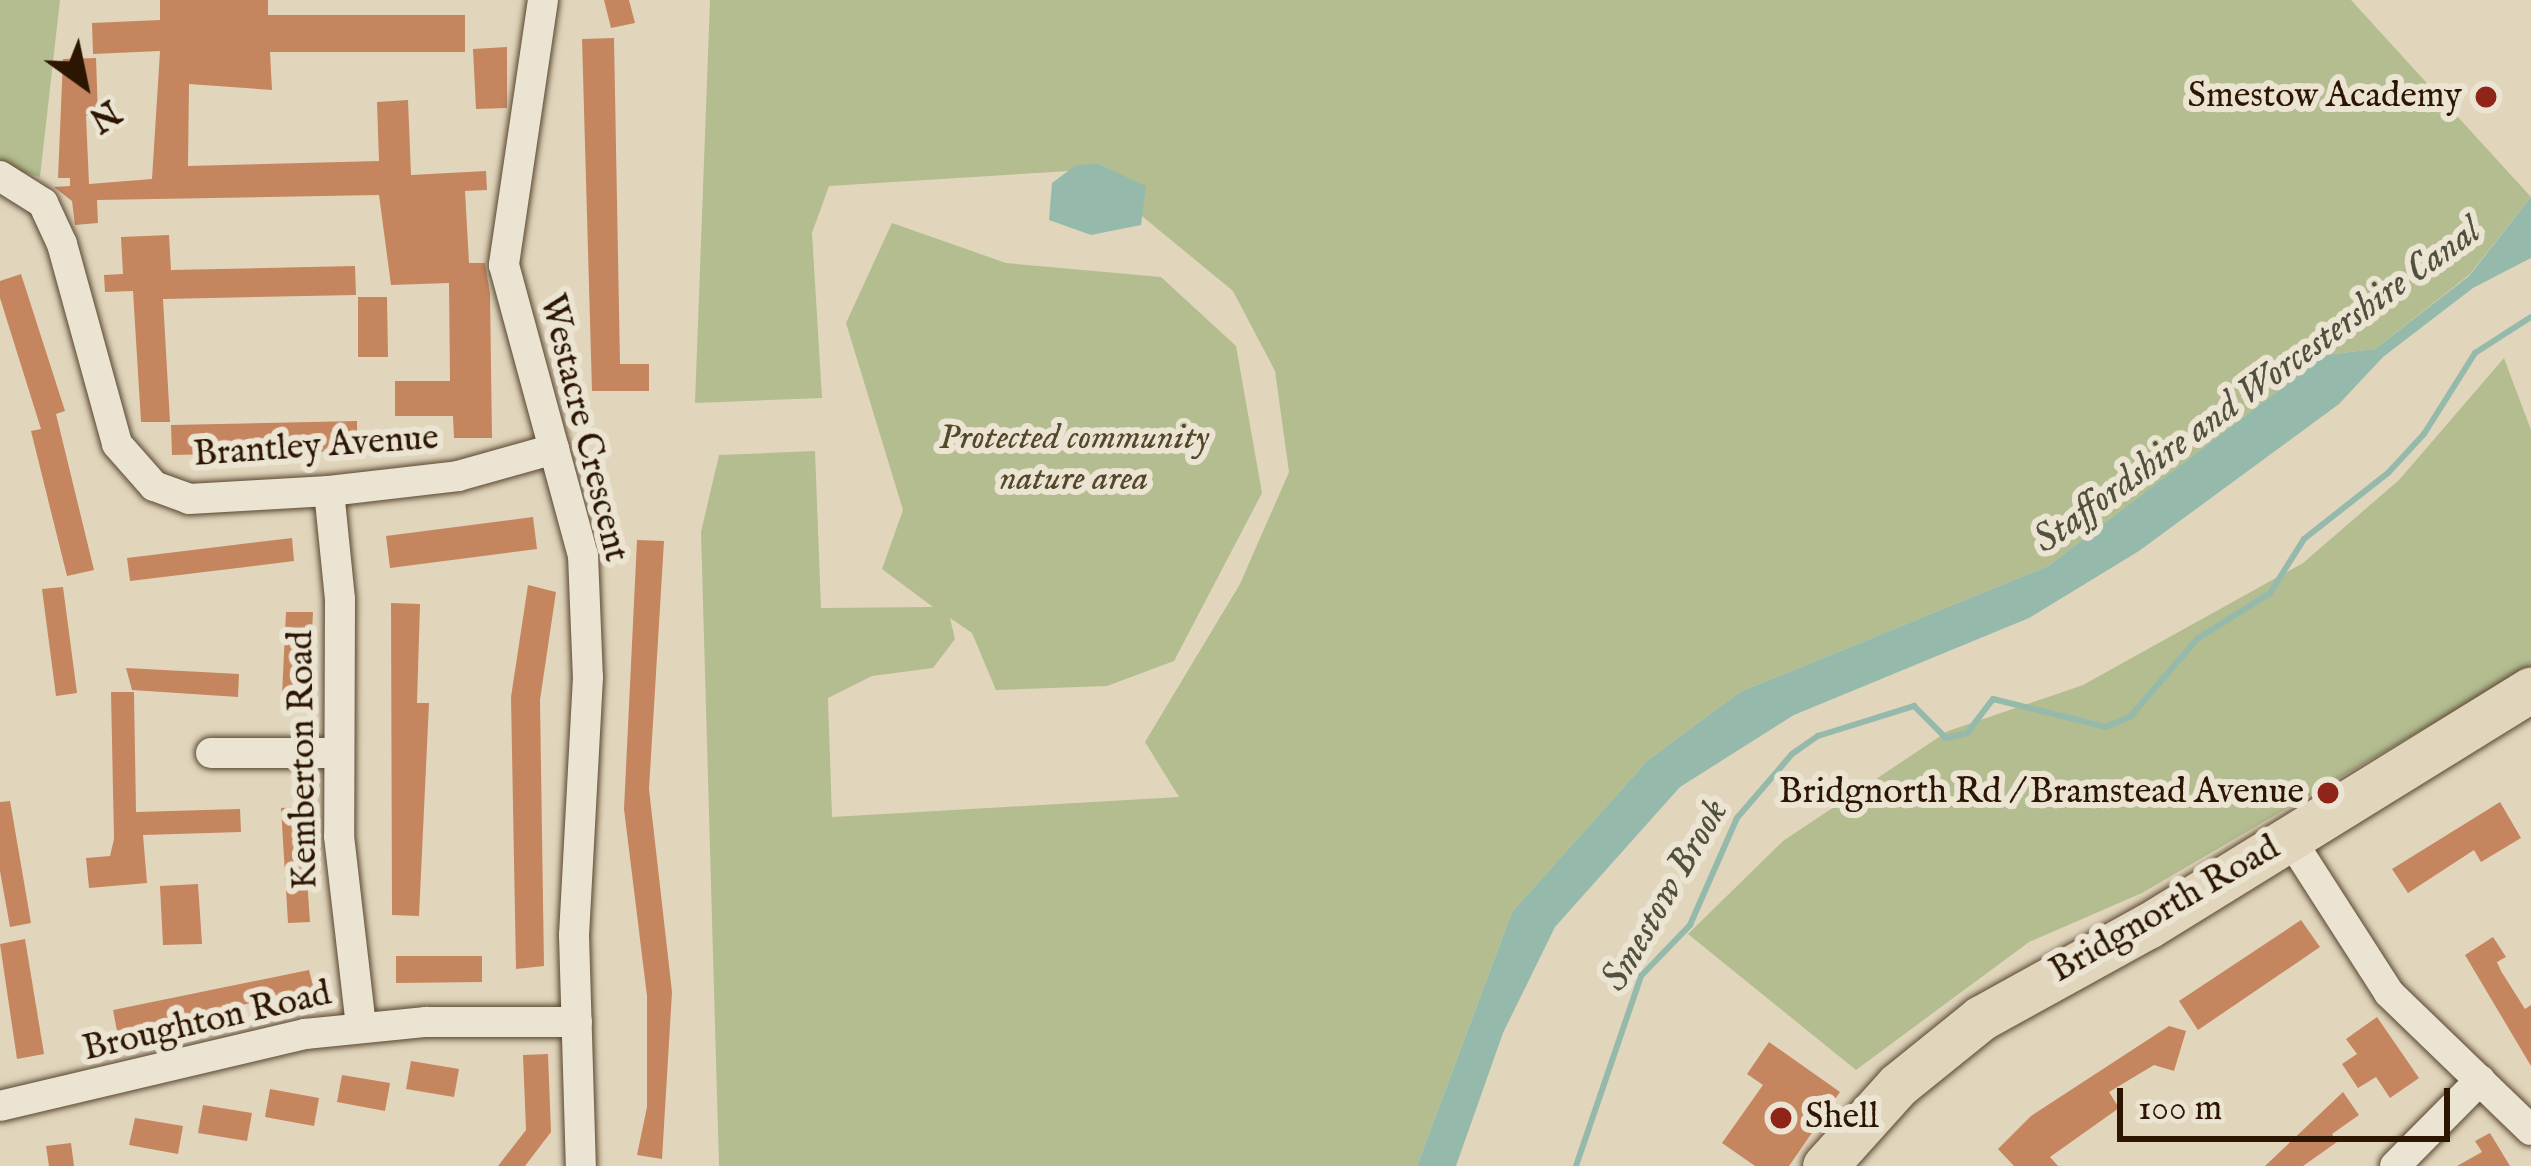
<!DOCTYPE html>
<style>
body{margin:0}
#map{position:relative;width:2531px;height:1166px;overflow:hidden;background:#e1d6bc;font-family:"IM FELL English",serif}
div>[style]{position:absolute}
[style*='--x']{left:calc(var(--x)*1px);top:calc(var(--y)*1px);width:calc(var(--w)*1px);rotate:calc(var(--a)*1deg)}
.green>*{inset:0;background:#b3bd90}
.water>*{inset:0;background:#95baac}
.stream>*{height:6px;margin:-3px;padding:0 3px;transform-origin:3px;border-radius:3px;background:#95baac}
.building>*{inset:0;background:#c5855f}
.roads{filter:drop-shadow(0 0 3px #594630) drop-shadow(0 0 3px #594630)}
.minor>*{height:30px;margin:-15px;padding:0 15px;transform-origin:15px;border-radius:15px;background:#ece4d3}
.highway>*{height:45px;margin:-22.5px;padding:0 22.5px;transform-origin:22.5px;border-radius:22.5px;background:#e1d6bc}
.dots>*{width:33px;height:33px;translate:-50% -50%;box-sizing:border-box;border:6px solid #ece4d3;border-radius:50%}
span{translate:-50% -50%;white-space:nowrap;text-align:center;line-height:1.15;-webkit-text-stroke:12px #ece4d3;paint-order:stroke}
.poi-label{font-size:36px;color:#2c1601}
.right{translate:-100% -50%;text-align:right}
.left{translate:0 -50%;text-align:left}
.street-label{font-size:36px;color:#2c1601}
.park-label{font-size:36px;color:#54482c;font-style:italic}
.water-label{font-size:39px;color:#514f3d;font-style:italic}
.north{position:absolute;left:24px;top:24px;width:120px;height:120px;-webkit-text-stroke:9px #ece4d3;paint-order:stroke;rotate:147deg;font-size:33px;font-weight:700;line-height:48px;text-align:center;color:#2c1601}
.north::after{content:'';display:block;margin:auto;width:42px;height:54px;background:#2c1601;clip-path:polygon(50% 0,100% 100%,50% 72%,0 100%)}
.scale{position:absolute;left:2117px;top:1088px;width:333px;height:54px;box-sizing:border-box;border:6px solid #2c1601;border-top:0;padding-left:15px;font-size:36px;line-height:42px;white-space:nowrap;color:#2c1601;-webkit-text-stroke:9px #ece4d3;paint-order:stroke}
</style>
<div id="map">
<div class="green">
<div style="clip-path:polygon(0 0,60px 0,40px 177px,0 165px)"></div>
<div style="clip-path:polygon(710px 0,2351px 0,2531px 197px,2469px 275px,2375px 349px,2325px 355px,2048px 566px,1740px 692px,1648px 760px,1512px 912px,1417px 1166px,719px 1166px,701px 532px,719px 455px,815px 451px,821px 608px,933px 607px,882px 569px,903px 510px,846px 323px,892px 223px,1006px 263px,1161px 277px,1236px 346px,1262px 493px,1174px 661px,1107px 686px,996px 690px,972px 633px,950px 618px,955px 639px,933px 668px,872px 676px,828px 698px,832px 817px,1179px 797px,1145px 742px,1240px 584px,1289px 472px,1275px 371px,1233px 291px,1086px 170px,829px 186px,812px 233px,822px 398px,695px 403px)"></div>
<div style="clip-path:polygon(2504px 358px,2531px 430px,2531px 666px,2142px 893px,2029px 942px,1856px 1070px,1688px 934px,1783px 841px,1948px 731px,2083px 685px,2303px 563px,2399px 480px)"></div>
</div>
<div class="water">
<div style="clip-path:polygon(1098px 164px,1146px 186px,1141px 225px,1091px 235px,1049px 220px,1052px 183px,1076px 165px)"></div>
<div style="clip-path:polygon(2531px 197px,2531px 258px,2473px 288px,2383px 357px,2339px 404px,2139px 551px,2029px 618px,1794px 715px,1680px 787px,1555px 927px,1503px 1033px,1456px 1166px,1417px 1166px,1512px 912px,1648px 760px,1740px 692px,2048px 566px,2325px 355px,2375px 349px,2469px 276px)"></div>
</div>
<div class="stream">
<div style="--x:1576;--y:1166;--w:201;--a:-71.1"></div>
<div style="--x:1641;--y:976;--w:71;--a:-46.1"></div>
<div style="--x:1690;--y:925;--w:117;--a:-66.3"></div>
<div style="--x:1737;--y:818;--w:84;--a:-49.3"></div>
<div style="--x:1792;--y:754;--w:32;--a:-35"></div>
<div style="--x:1818;--y:736;--w:101;--a:-17.4"></div>
<div style="--x:1914;--y:706;--w:45;--a:45"></div>
<div style="--x:1946;--y:738;--w:22;--a:-13"></div>
<div style="--x:1967;--y:733;--w:43;--a:-52.6"></div>
<div style="--x:1993;--y:699;--w:116;--a:13.9"></div>
<div style="--x:2106;--y:727;--w:26;--a:-23"></div>
<div style="--x:2130;--y:717;--w:103;--a:-49.3"></div>
<div style="--x:2197;--y:639;--w:86;--a:-32.2"></div>
<div style="--x:2270;--y:593;--w:64;--a:-57.8"></div>
<div style="--x:2304;--y:539;--w:107;--a:-38.2"></div>
<div style="--x:2388;--y:473;--w:53;--a:-47.3"></div>
<div style="--x:2424;--y:434;--w:96;--a:-57.8"></div>
<div style="--x:2475;--y:353;--w:67;--a:-32.7"></div>
</div>
<div class="building">
<div style="clip-path:polygon(160px 0,268px 0,268px 15px,465px 15px,465px 52px,270px 52px,272px 90px,189px 84px,188px 166px,379px 161px,377px 102px,408px 100px,411px 175px,486px 171px,487px 190px,465px 191px,469px 263px,485px 263px,490px 293px,492px 438px,454px 438px,453px 416px,395px 416px,395px 381px,450px 381px,449px 283px,391px 285px,379px 195px,97px 200px,98px 223px,75px 225px,72px 201px,54px 187px,70px 186px,70px 178px,58px 178px,63px 59px,96px 58px,98px 116px,86px 116px,89px 184px,152px 179px,160px 51px,93px 54px,92px 23px,160px 20px)"></div>
<div style="clip-path:polygon(604px 0,629px 0,635px 23px,611px 28px)"></div>
<div style="clip-path:polygon(614px 38px,620px 364px,649px 364px,649px 391px,592px 391px,582px 39px)"></div>
<div style="clip-path:polygon(507px 47px,507px 108px,476px 109px,473px 49px)"></div>
<div style="clip-path:polygon(169px 235px,171px 270px,355px 266px,356px 295px,163px 299px,170px 422px,141px 422px,133px 291px,105px 292px,104px 275px,123px 274px,121px 237px)"></div>
<div style="clip-path:polygon(21px 274px,65px 411px,56px 414px,94px 570px,67px 576px,31px 431px,41px 429px,0 298px,0 281px)"></div>
<div style="clip-path:polygon(358px 297px,387px 297px,388px 357px,358px 357px)"></div>
<div style="clip-path:polygon(357px 421px,357px 451px,172px 455px,171px 425px)"></div>
<div style="clip-path:polygon(533px 517px,537px 549px,390px 568px,386px 536px)"></div>
<div style="clip-path:polygon(292px 538px,294px 561px,130px 581px,127px 558px)"></div>
<div style="clip-path:polygon(637px 540px,664px 541px,649px 789px,672px 992px,662px 1159px,637px 1155px,647px 1107px,647px 996px,624px 809px)"></div>
<div style="clip-path:polygon(528px 585px,556px 592px,540px 700px,544px 966px,516px 969px,511px 697px)"></div>
<div style="clip-path:polygon(63px 587px,77px 693px,56px 696px,42px 589px)"></div>
<div style="clip-path:polygon(391px 603px,420px 604px,417px 703px,429px 703px,419px 916px,392px 915px)"></div>
<div style="clip-path:polygon(286px 612px,313px 612px,309px 696px,282px 695px)"></div>
<div style="clip-path:polygon(126px 668px,239px 674px,238px 697px,132px 690px)"></div>
<div style="clip-path:polygon(111px 692px,134px 692px,136px 812px,240px 809px,241px 832px,143px 835px,147px 883px,89px 888px,86px 858px,110px 856px,114px 839px)"></div>
<div style="clip-path:polygon(10px 801px,31px 923px,10px 927px,0 871px,0 802px)"></div>
<div style="clip-path:polygon(2500px 802px,2521px 838px,2481px 862px,2474px 850px,2408px 893px,2392px 869px)"></div>
<div style="clip-path:polygon(302px 807px,310px 922px,288px 923px,281px 808px)"></div>
<div style="clip-path:polygon(198px 884px,202px 944px,163px 945px,160px 886px)"></div>
<div style="clip-path:polygon(2301px 920px,2320px 947px,2198px 1030px,2179px 1001px)"></div>
<div style="clip-path:polygon(2493px 937px,2506px 957px,2497px 962px,2501px 971px,2525px 1009px,2531px 1005px,2531px 1066px,2465px 955px)"></div>
<div style="clip-path:polygon(25px 939px,44px 1054px,17px 1059px,0 944px)"></div>
<div style="clip-path:polygon(396px 956px,482px 956px,482px 982px,396px 983px)"></div>
<div style="clip-path:polygon(309px 970px,314px 990px,117px 1031px,113px 1010px)"></div>
<div style="clip-path:polygon(2377px 1017px,2419px 1078px,2390px 1098px,2376px 1077px,2358px 1088px,2342px 1064px,2357px 1054px,2346px 1039px)"></div>
<div style="clip-path:polygon(2169px 1026px,2186px 1031px,2174px 1071px,2154px 1065px,2109px 1092px,2119px 1108px,2050px 1157px,2058px 1166px,2014px 1166px,1998px 1149px,2031px 1116px)"></div>
<div style="clip-path:polygon(1769px 1042px,1840px 1092px,1789px 1166px,1755px 1166px,1722px 1143px,1763px 1085px,1747px 1074px)"></div>
<div style="clip-path:polygon(548px 1054px,551px 1132px,525px 1166px,498px 1166px,526px 1130px,523px 1055px)"></div>
<div style="clip-path:polygon(411px 1061px,459px 1069px,454px 1097px,406px 1089px)"></div>
<div style="clip-path:polygon(342px 1075px,390px 1083px,385px 1111px,337px 1102px)"></div>
<div style="clip-path:polygon(270px 1089px,319px 1098px,314px 1126px,265px 1117px)"></div>
<div style="clip-path:polygon(2343px 1092px,2359px 1115px,2332px 1134px,2337px 1142px,2303px 1166px,2265px 1166px)"></div>
<div style="clip-path:polygon(203px 1105px,252px 1113px,247px 1141px,198px 1133px)"></div>
<div style="clip-path:polygon(135px 1118px,183px 1126px,178px 1154px,129px 1145px)"></div>
<div style="clip-path:polygon(2490px 1133px,2510px 1166px,2457px 1166px,2482px 1152px,2475px 1141px)"></div>
<div style="clip-path:polygon(71px 1143px,74px 1166px,49px 1166px,46px 1146px)"></div>
</div>
<div class="roads">
<div class="minor">
<div style="--x:543;--y:0;--w:268;--a:98.4"></div>
<div style="--x:504;--y:265;--w:301;--a:74.8"></div>
<div style="--x:583;--y:555;--w:122;--a:87.7"></div>
<div style="--x:588;--y:677;--w:258;--a:93.1"></div>
<div style="--x:574;--y:935;--w:231;--a:88.3"></div>
<div style="--x:0;--y:176;--w:51;--a:32.1"></div>
<div style="--x:43;--y:203;--w:45;--a:65.1"></div>
<div style="--x:62;--y:244;--w:207;--a:74.6"></div>
<div style="--x:117;--y:444;--w:56;--a:48.6"></div>
<div style="--x:154;--y:486;--w:37;--a:20"></div>
<div style="--x:189;--y:499;--w:140;--a:-3.3"></div>
<div style="--x:329;--y:491;--w:130;--a:-6.6"></div>
<div style="--x:458;--y:476;--w:100;--a:-15.7"></div>
<div style="--x:329;--y:491;--w:109;--a:84.2"></div>
<div style="--x:340;--y:599;--w:237;--a:90.2"></div>
<div style="--x:339;--y:836;--w:192;--a:83.4"></div>
<div style="--x:211;--y:753;--w:127;--a:0"></div>
<div style="--x:2289;--y:837;--w:185;--a:57.3"></div>
<div style="--x:2389;--y:993;--w:197;--a:44"></div>
<div style="--x:0;--y:1106;--w:313;--a:-13.3"></div>
<div style="--x:305;--y:1034;--w:122;--a:-5.7"></div>
<div style="--x:426;--y:1022;--w:151;--a:0"></div>
<div style="--x:2395;--y:1166;--w:121;--a:-45.3"></div>
</div>
<div class="highway">
<div style="--x:1825;--y:1166;--w:109;--a:-48"></div>
<div style="--x:1898;--y:1085;--w:107;--a:-38.9"></div>
<div style="--x:1981;--y:1018;--w:191;--a:-28.9"></div>
<div style="--x:2148;--y:926;--w:450;--a:-31.7"></div>
</div>
</div>
<div class="dots">
<div style="left:2486px;top:97px;background:#8f2418"></div>
<div style="left:2328px;top:793px;background:#8f2418"></div>
<div style="left:1781px;top:1118px;background:#8f2418"></div>
</div>
<div class="poi-label">
<span class="right" style="left:2462px;top:97px">Smestow Academy</span>
<span class="right" style="left:2304px;top:793px">Bridgnorth Rd / Bramstead Avenue</span>
<span class="left" style="left:1805px;top:1118px">Shell</span>
</div>
<div class="street-label">
<span style="left:583px;top:428px;rotate:76deg">Westacre Crescent</span>
<span style="left:316px;top:447px;rotate:-4deg">Brantley Avenue</span>
<span style="left:304px;top:760px;rotate:-91deg">Kemberton Road</span>
<span style="left:2165px;top:910px;rotate:-30deg">Bridgnorth Road</span>
<span style="left:207px;top:1022px;rotate:-13deg">Broughton Road</span>
</div>
<div class="park-label">
<span style="left:1074px;top:459px">Protected community<br>nature area</span>
</div>
<div class="water-label">
<span style="left:2258px;top:387px;rotate:-36deg">Staffordshire and Worcestershire Canal</span>
<span style="left:1666px;top:896px;rotate:-60deg">Smestow Brook</span>
</div>
<div class="north">N</div>
<div class="scale">100 m</div>
</div>
